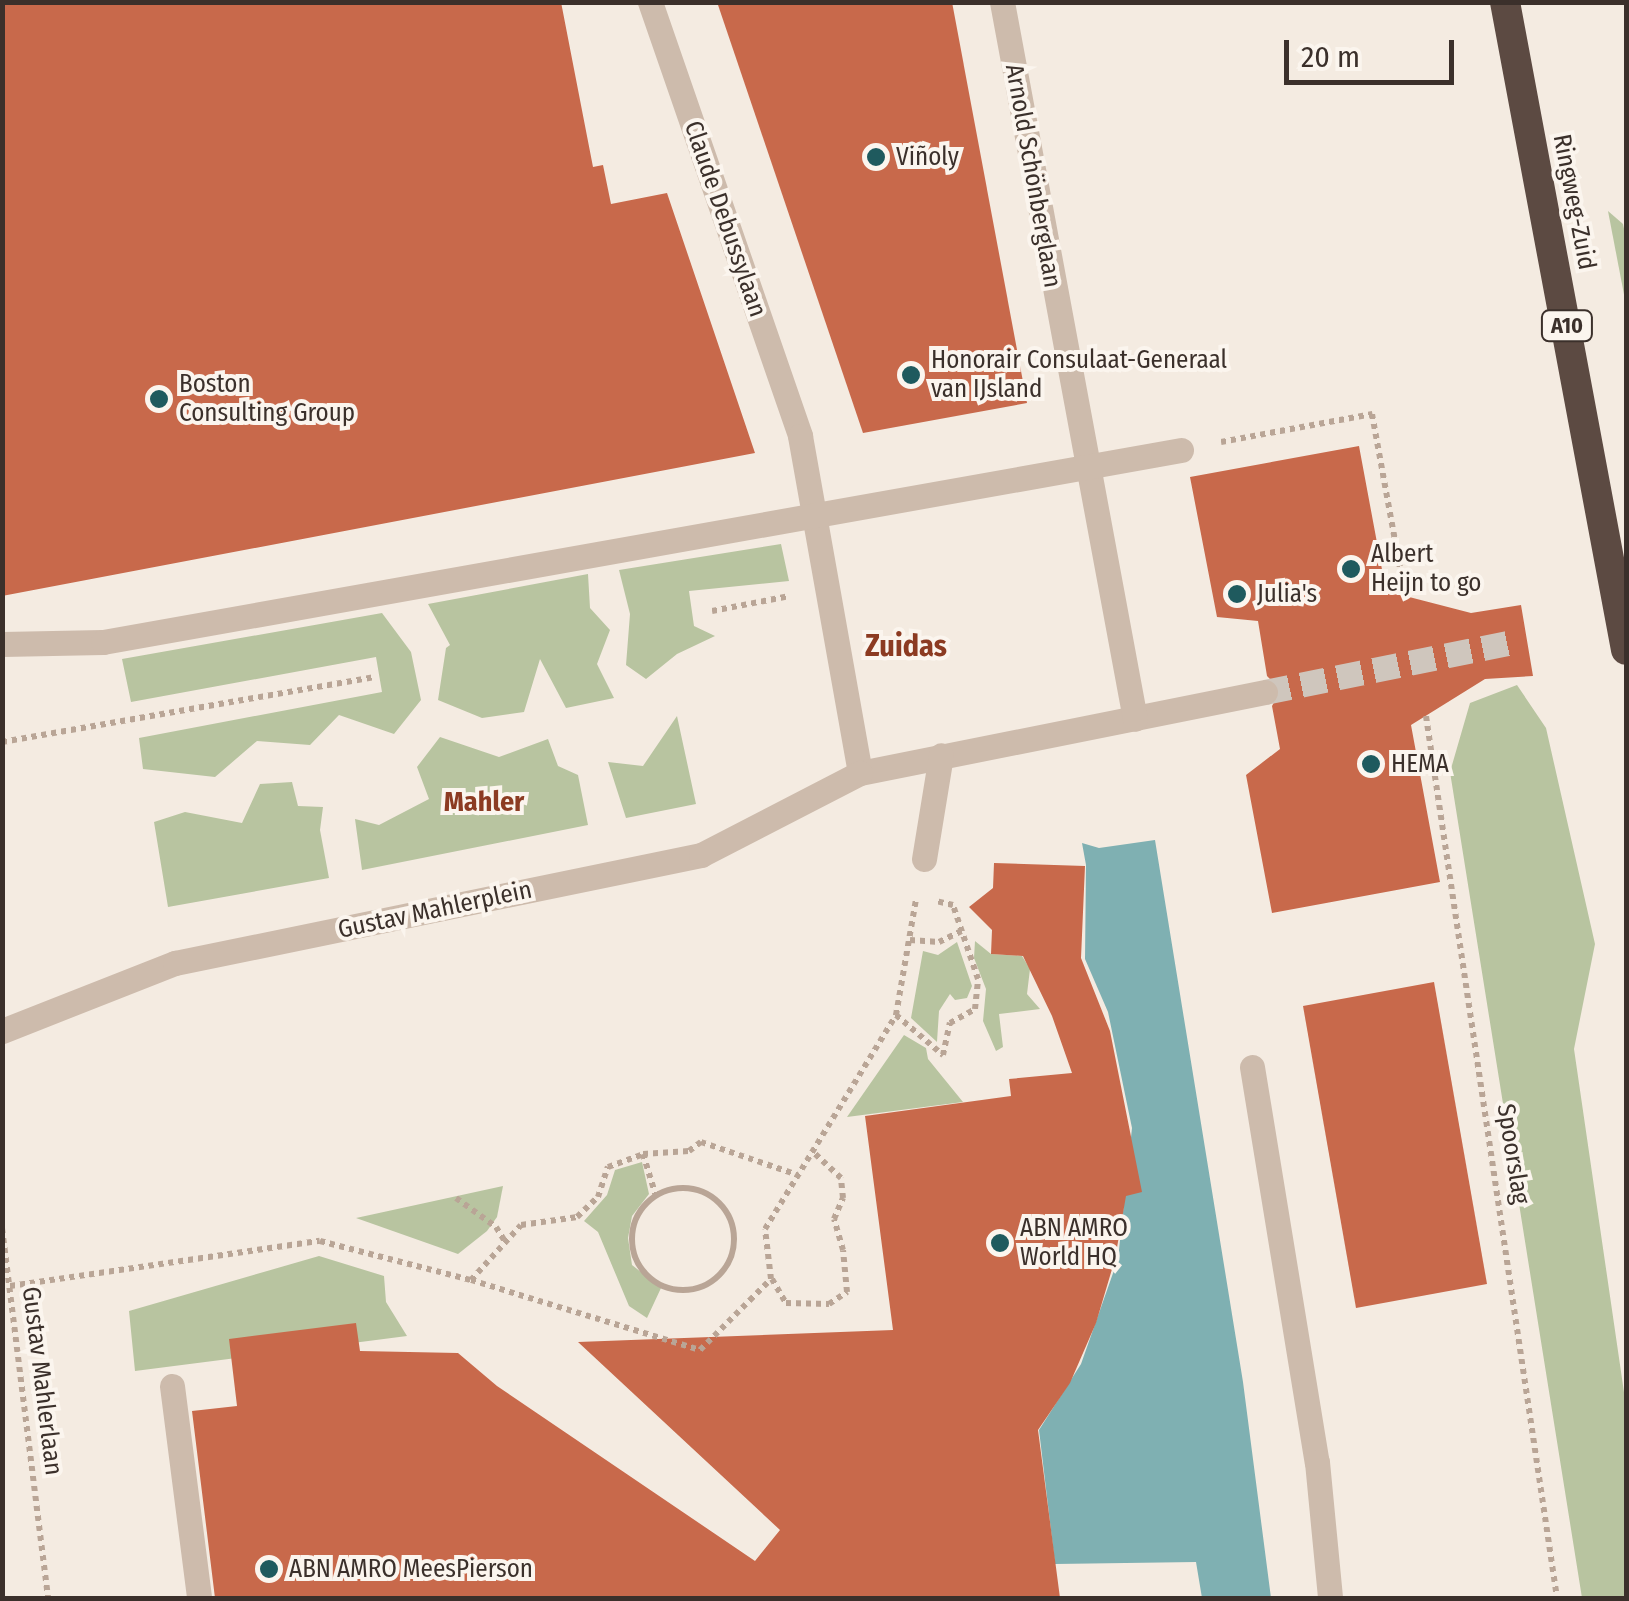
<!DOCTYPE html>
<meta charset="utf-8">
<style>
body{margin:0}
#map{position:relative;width:1629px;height:1601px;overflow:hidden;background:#f4ebe1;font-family:"Fira Sans Condensed",sans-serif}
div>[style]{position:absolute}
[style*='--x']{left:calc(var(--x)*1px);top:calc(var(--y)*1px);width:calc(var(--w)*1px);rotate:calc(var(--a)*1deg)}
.green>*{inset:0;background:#b8c4a0}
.water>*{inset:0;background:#7fb0b2}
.building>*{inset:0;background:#c8694b}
.minor-tunnel>*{height:25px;margin-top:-12.5px;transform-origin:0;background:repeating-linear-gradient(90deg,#cfc6bd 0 25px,transparent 0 37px)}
.path>*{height:6px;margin-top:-3px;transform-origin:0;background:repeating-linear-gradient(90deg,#b9a596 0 5px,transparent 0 10px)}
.path>.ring{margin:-3px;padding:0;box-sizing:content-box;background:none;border:6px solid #b9a596;border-radius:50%}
.minor>*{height:25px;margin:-12.5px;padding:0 12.5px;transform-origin:12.5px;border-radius:12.5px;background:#cdbbac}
.highway>*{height:30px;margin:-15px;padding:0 15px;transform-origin:15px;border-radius:15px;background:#5c4a42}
.dots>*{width:28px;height:28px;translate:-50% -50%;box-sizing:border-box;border:5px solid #fbf5ee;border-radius:50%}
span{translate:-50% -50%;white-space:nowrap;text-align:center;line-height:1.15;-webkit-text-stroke:8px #fbf5ee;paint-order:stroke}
.shield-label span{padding:2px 8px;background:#fbf5ee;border:2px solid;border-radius:8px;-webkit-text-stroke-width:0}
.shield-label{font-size:22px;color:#3b302b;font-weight:700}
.poi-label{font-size:25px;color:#3b302b}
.left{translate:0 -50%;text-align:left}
.street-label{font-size:25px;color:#3b302b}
.neighbourhood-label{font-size:28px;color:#8c3b22;font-weight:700}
.quarter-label{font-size:30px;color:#8c3b22;font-weight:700}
.frame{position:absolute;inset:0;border:5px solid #3b302b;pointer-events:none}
.scale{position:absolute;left:1284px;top:40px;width:170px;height:45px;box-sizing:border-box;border:5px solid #3b302b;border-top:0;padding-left:12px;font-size:30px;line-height:35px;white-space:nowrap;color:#3b302b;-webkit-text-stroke:8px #fbf5ee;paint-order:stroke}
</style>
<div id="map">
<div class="green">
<div style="clip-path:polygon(1608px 211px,1623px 224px,1626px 238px,1626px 305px)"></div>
<div style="clip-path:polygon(781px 544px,789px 581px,689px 591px,694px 626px,715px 636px,677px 654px,646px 679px,626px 665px,630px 614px,619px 570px)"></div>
<div style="clip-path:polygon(588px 574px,590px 608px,610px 630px,597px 664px,614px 698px,566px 708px,540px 659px,524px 712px,482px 718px,438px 700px,446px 648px,450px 645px,428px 604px)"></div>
<div style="clip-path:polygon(382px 613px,411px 652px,421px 700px,394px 734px,339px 715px,310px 745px,257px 741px,215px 777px,143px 769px,139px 738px,382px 692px,376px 657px,131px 702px,122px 659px)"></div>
<div style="clip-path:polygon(1517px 685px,1546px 728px,1595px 944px,1574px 1049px,1626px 1406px,1626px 1598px,1582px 1598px,1450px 772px,1470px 703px)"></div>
<div style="clip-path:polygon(677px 716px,696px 804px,626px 818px,608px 762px,643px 766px)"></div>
<div style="clip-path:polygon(440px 737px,499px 757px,548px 739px,558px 766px,578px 775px,588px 825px,362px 870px,355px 819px,379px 825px,429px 799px,417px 767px)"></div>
<div style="clip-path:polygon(292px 782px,298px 806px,323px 807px,320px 830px,329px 878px,168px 907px,154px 822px,185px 812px,242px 823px,260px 784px)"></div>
<div style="clip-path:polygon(975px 941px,991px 954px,1022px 956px,1030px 969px,1027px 994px,1040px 1009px,999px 1014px,1003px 1047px,996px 1051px,983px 1021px,986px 989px,974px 958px)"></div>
<div style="clip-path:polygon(957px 942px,972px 986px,967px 998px,955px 1000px,950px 994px,939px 1011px,937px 1042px,911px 1018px,923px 951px,938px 955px)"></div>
<div style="clip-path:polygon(904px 1035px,926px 1048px,928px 1059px,963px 1102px,847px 1117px)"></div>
<div style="clip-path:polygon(642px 1162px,649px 1194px,632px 1216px,628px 1238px,632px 1265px,661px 1288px,647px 1318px,629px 1306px,598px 1232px,584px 1221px,607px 1195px,615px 1170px)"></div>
<div style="clip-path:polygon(503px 1186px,497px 1217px,487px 1231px,458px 1254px,356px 1218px)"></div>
<div style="clip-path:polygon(319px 1256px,384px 1276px,386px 1302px,407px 1336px,135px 1371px,129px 1311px)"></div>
</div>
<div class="water">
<div style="clip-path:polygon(1155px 840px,1243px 1382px,1271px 1598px,1202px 1598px,1196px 1562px,1055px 1564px,1039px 1430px,1081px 1364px,1118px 1259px,1132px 1128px,1108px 1012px,1085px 959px,1086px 865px,1082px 843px,1099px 848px)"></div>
</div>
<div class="building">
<div style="clip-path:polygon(2px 2px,561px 2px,593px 167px,603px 165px,611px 204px,667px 193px,755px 453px,2px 596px)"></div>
<div style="clip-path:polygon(717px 2px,952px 2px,1027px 403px,863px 433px)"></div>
<div style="clip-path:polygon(1359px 446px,1386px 591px,1471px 613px,1521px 605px,1533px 676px,1485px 679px,1411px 725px,1440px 882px,1272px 913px,1246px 775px,1280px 749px,1272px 706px,1281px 690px,1267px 676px,1258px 621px,1217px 617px,1190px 477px)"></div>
<div style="clip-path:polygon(994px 863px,1085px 866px,1081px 958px,1110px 1031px,1142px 1192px,1126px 1196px,1115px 1259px,1096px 1323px,1070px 1383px,1038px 1430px,1060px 1598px,215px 1598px,192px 1411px,237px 1406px,229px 1339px,356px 1323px,360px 1351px,458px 1353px,497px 1386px,755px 1561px,780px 1530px,578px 1342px,893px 1330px,865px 1116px,1011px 1096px,1009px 1079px,1072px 1073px,1052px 1016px,1023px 956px,991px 954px,992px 930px,969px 907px,993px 888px)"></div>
<div style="clip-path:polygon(1434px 982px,1487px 1284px,1356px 1308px,1303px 1006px)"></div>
</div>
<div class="minor-tunnel">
<div style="--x:1265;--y:692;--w:258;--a:-11.4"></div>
</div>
<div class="path">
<div style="--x:1221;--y:442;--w:154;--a:-10.5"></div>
<div style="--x:1372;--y:414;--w:185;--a:79.7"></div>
<div style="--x:712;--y:611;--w:79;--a:-10.9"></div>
<div style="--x:1426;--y:716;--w:892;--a:81.55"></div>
<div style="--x:2;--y:742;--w:377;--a:-9.9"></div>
<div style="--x:910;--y:940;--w:29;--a:4"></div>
<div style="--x:939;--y:942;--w:25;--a:-26"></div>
<div style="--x:896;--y:1015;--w:62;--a:40.4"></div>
<div style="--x:943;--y:1055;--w:33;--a:-78"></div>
<div style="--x:950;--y:1023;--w:29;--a:-29"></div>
<div style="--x:975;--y:1009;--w:30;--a:-84"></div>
<div style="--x:978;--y:979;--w:78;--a:-108.7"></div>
<div style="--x:953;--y:905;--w:17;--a:-167"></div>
<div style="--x:643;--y:1154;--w:44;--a:72.8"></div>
<div class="ring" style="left:632px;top:1188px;width:96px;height:96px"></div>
<div style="--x:456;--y:1198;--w:49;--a:35.9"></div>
<div style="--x:496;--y:1227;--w:19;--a:58"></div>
<div style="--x:2;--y:1228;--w:373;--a:82.9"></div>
<div style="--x:772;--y:1279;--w:28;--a:60"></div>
<div style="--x:786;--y:1303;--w:43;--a:1.3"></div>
<div style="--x:829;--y:1304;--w:22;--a:-34"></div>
<div style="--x:847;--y:1292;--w:42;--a:-95.4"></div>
<div style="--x:843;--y:1250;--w:32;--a:-106"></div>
<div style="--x:834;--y:1219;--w:23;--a:-67"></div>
<div style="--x:843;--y:1198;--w:20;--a:-96"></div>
<div style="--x:841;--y:1178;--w:40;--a:-137"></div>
<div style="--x:471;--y:1280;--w:74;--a:-47.7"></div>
<div style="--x:521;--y:1225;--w:57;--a:-8.1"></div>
<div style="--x:577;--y:1217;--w:29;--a:-44"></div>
<div style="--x:598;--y:1197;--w:32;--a:-72"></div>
<div style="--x:608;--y:1167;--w:37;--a:-20"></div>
<div style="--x:643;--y:1154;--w:46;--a:-3.7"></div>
<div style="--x:689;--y:1151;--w:15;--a:-37"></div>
<div style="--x:701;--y:1142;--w:102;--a:18.8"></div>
<div style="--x:10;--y:1286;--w:313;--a:-8.3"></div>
<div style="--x:320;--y:1241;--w:156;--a:14.5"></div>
<div style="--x:471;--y:1280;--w:239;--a:17"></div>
<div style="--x:700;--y:1350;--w:100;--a:-45"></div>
<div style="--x:771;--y:1279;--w:50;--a:-96.8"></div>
<div style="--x:765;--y:1229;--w:251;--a:-58.5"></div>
<div style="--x:896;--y:1015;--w:118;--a:-80.2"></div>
</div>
<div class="minor">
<div style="--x:650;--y:2;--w:459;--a:70.9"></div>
<div style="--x:800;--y:436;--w:342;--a:79.9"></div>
<div style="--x:860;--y:773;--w:413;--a:-11.3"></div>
<div style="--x:1002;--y:2;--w:729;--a:79.49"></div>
<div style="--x:2;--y:644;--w:101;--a:-1.1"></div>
<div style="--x:103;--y:642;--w:1095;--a:-10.1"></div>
<div style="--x:924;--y:859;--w:105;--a:-80.7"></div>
<div style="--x:2;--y:1031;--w:186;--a:-21.5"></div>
<div style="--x:175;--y:963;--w:537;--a:-11.6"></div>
<div style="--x:701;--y:855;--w:179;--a:-27.3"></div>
<div style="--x:1252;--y:1067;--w:400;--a:80.7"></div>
<div style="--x:1317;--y:1462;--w:137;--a:84.5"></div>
<div style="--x:172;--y:1386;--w:214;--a:82.7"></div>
</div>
<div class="highway">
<div style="--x:1505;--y:2;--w:659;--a:79.42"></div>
</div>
<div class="dots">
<div style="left:876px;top:157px;background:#1f5a5e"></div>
<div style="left:911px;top:375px;background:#1f5a5e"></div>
<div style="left:159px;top:399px;background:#1f5a5e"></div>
<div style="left:1351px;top:569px;background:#1f5a5e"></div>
<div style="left:1237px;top:594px;background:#1f5a5e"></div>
<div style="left:1371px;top:764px;background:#1f5a5e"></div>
<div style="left:1000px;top:1243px;background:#1f5a5e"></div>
<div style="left:269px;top:1569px;background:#1f5a5e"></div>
</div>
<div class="shield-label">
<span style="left:1567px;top:326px">A10</span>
</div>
<div class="poi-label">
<span class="left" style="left:896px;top:157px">Viñoly</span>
<span class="left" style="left:931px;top:375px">Honorair Consulaat-Generaal<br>van IJsland</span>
<span class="left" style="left:179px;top:399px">Boston<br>Consulting Group</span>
<span class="left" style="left:1371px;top:569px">Albert<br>Heijn to go</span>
<span class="left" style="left:1257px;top:594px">Julia's</span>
<span class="left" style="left:1391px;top:764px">HEMA</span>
<span class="left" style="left:1020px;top:1243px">ABN AMRO<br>World HQ</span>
<span class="left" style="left:289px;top:1569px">ABN AMRO MeesPierson</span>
</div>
<div class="street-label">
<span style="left:1033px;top:176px;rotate:80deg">Arnold Schönberglaan</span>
<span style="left:1574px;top:202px;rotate:79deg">Ringweg-Zuid</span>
<span style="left:725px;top:219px;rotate:71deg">Claude Debussylaan</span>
<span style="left:435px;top:910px;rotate:-12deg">Gustav Mahlerplein</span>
<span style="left:1513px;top:1154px;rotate:81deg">Spoorslag</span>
<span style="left:42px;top:1381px;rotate:83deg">Gustav Mahlerlaan</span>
</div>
<div class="neighbourhood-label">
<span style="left:484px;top:802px">Mahler</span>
</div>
<div class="quarter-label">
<span style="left:906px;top:646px">Zuidas</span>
</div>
<div class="frame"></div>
<div class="scale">20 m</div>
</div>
